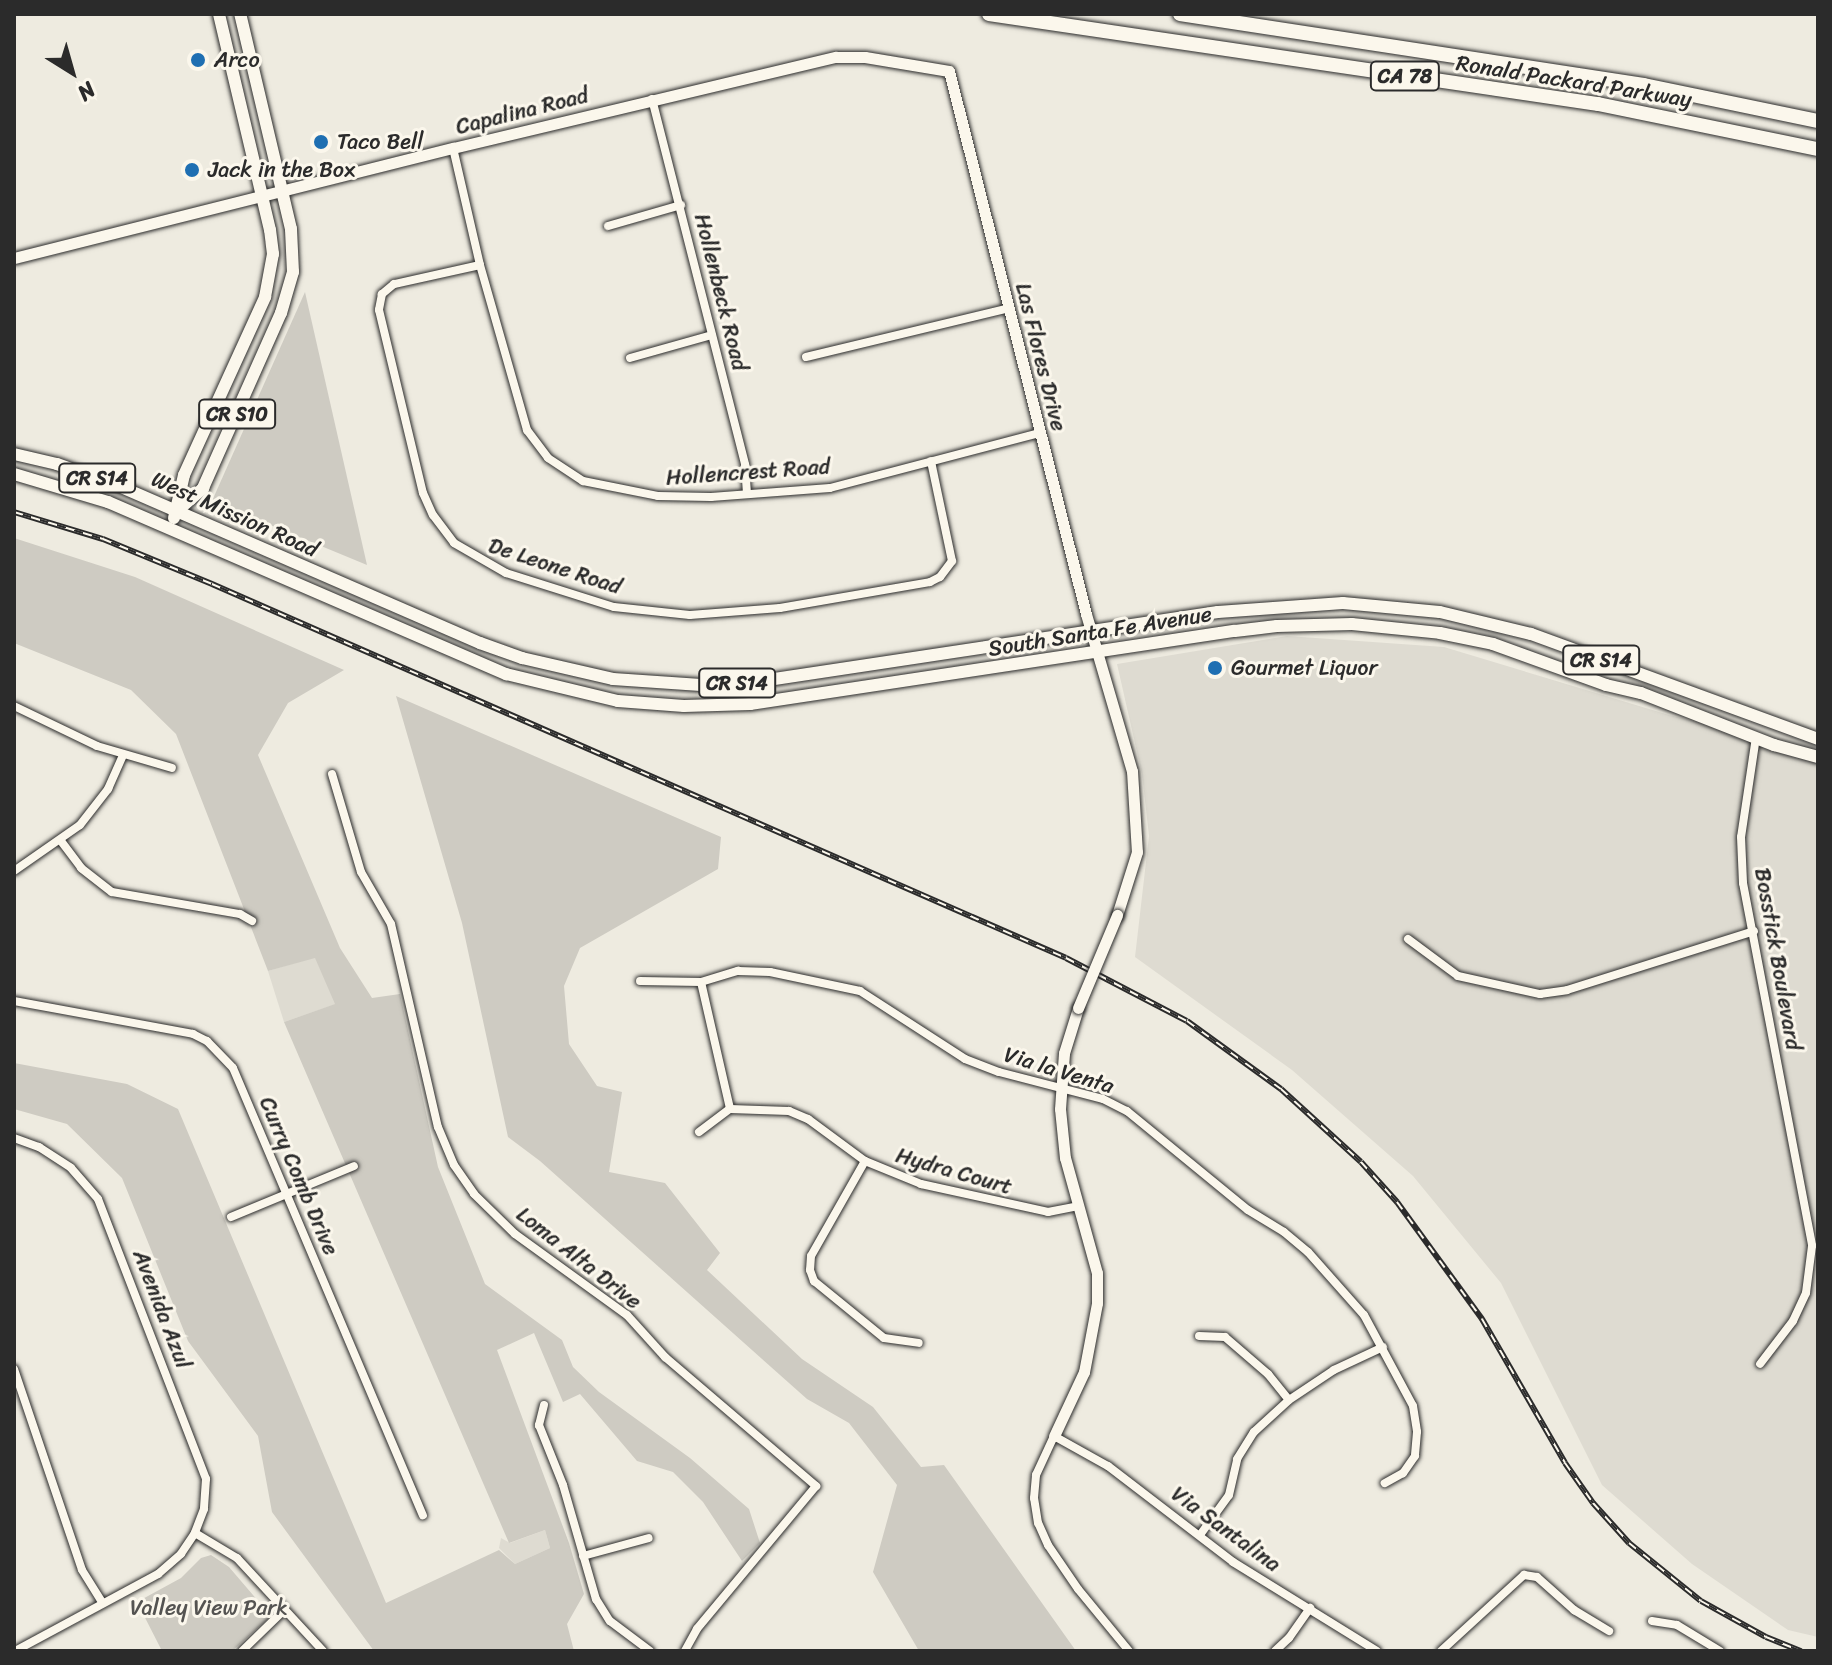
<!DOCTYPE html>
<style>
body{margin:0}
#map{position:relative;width:1832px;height:1665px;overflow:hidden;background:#eeebe0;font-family:Sriracha,sans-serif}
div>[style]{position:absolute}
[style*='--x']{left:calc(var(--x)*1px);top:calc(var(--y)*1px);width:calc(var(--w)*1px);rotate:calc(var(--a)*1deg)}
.built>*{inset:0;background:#dedbd1}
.green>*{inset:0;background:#cecbc2}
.roads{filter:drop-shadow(0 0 2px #2b2b2b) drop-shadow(0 0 2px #2b2b2b)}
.street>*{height:8px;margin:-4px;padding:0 4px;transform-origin:4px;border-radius:4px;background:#fbf7ec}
.secondary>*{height:11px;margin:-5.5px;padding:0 5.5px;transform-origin:5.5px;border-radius:5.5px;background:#fbf7ec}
.primary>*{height:12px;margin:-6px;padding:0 6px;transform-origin:6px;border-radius:6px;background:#fbf7ec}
.highway>*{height:14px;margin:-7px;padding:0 7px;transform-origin:7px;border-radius:7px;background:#fbf7ec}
.rail>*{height:6px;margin-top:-3px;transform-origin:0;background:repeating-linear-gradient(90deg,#fbf7ec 0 9px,#2b2b2b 0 18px);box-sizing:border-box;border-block:2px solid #2b2b2b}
.bridges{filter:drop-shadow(0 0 2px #2b2b2b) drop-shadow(0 0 2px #2b2b2b)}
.secondary-bridge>*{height:11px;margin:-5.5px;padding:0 5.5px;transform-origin:5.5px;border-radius:5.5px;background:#fbf7ec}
.dots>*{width:22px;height:22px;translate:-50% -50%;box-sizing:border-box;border:4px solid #fbf7ec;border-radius:50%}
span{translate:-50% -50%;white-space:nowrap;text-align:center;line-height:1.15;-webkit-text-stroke:6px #fbf7ec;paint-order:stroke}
.shield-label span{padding:2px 6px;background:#fbf7ec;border:2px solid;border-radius:6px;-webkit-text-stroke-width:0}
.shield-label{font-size:20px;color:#2b2b2b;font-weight:700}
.poi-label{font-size:22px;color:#2b2b2b}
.left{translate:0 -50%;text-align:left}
.street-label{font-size:22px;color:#2b2b2b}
.park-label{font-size:22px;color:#545351}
.frame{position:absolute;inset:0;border:16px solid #2b2b2b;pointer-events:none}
.north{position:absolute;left:32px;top:32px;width:80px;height:80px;-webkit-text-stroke:6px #fbf7ec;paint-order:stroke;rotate:143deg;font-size:22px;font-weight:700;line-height:32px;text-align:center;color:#2b2b2b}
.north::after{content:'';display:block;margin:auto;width:28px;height:36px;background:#2b2b2b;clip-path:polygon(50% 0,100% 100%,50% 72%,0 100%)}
</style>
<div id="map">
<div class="built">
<div style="clip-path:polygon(1287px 636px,1444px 647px,1669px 715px,1818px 752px,1818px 1637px,1788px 1630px,1692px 1564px,1602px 1485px,1501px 1283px,1413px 1176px,1292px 1070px,1135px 957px,1149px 836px,1142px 774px,1117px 664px)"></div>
<div style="clip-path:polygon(315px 957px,336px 1004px,284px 1022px,268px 971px)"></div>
<div style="clip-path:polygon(545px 1530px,550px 1548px,515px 1564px,499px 1548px,501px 1538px,510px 1543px)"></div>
</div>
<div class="green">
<div style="clip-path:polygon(305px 292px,367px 565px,212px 501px)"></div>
<div style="clip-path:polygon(14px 538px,135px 577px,344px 670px,288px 703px,258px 755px,340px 948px,372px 998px,400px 994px,438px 1167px,485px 1284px,562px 1340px,573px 1367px,599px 1392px,690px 1458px,749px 1509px,760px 1543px,742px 1561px,703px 1502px,673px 1472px,637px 1461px,580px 1394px,563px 1402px,534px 1333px,497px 1350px,569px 1543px,584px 1594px,567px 1624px,574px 1651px,374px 1651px,272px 1512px,258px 1436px,188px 1341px,122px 1178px,67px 1124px,14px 1109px,14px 1063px,127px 1084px,178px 1109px,386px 1603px,499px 1550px,515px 1564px,550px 1548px,545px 1530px,509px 1543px,284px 1022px,335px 1004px,315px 958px,268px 971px,176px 734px,131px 690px,14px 643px)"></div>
<div style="clip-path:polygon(396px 696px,721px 837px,718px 869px,580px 948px,564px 986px,569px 1044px,597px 1086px,622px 1092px,609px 1172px,665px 1183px,720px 1253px,707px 1270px,802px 1359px,873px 1407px,921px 1467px,944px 1465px,1076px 1651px,919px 1651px,873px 1572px,897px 1485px,849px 1423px,807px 1399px,540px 1161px,508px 1137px,462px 923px)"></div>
<div style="clip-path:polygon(211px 1555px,229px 1567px,271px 1616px,232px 1651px,162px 1651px,137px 1602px,181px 1578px,201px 1558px)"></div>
</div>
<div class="roads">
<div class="street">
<div style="--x:652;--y:99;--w:378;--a:75.7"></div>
<div style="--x:745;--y:465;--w:29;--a:86"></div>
<div style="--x:453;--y:148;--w:120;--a:77"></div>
<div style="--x:480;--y:265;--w:172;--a:74.1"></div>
<div style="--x:527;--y:430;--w:35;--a:53"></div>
<div style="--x:548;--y:458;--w:42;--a:33.3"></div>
<div style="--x:583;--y:481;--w:76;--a:11.3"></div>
<div style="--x:658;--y:496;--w:53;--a:1.1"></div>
<div style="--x:711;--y:497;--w:119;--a:-4.3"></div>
<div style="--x:830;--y:488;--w:216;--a:-14.7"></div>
<div style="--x:608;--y:226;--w:76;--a:-16"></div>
<div style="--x:480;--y:265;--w:88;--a:167.5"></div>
<div style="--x:394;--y:284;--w:16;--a:140"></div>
<div style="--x:382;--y:294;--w:16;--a:101"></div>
<div style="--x:379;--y:310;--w:188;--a:76.5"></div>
<div style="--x:423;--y:493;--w:24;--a:66"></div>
<div style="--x:433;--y:515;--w:35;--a:53"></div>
<div style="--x:454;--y:543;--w:60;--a:30"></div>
<div style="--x:506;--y:573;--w:113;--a:17.5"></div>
<div style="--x:614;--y:607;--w:76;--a:6"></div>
<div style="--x:690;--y:615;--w:90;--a:-4.4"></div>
<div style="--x:780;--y:608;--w:152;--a:-9.8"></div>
<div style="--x:930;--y:582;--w:11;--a:-27"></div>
<div style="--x:940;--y:577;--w:20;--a:-53"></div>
<div style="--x:952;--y:561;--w:102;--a:-101.9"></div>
<div style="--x:806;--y:357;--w:210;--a:-13.5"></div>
<div style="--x:630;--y:358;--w:85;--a:-15.7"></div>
<div style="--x:14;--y:706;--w:92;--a:25.7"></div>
<div style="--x:97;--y:746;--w:78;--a:16.3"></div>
<div style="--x:1756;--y:737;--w:101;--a:98.5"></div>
<div style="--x:1741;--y:837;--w:46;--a:87.5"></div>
<div style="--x:1743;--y:883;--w:369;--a:79.2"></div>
<div style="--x:1812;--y:1246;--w:47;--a:97.3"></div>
<div style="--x:1806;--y:1293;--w:31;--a:115"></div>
<div style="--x:1793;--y:1321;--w:54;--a:127.5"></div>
<div style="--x:332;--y:774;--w:102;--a:73.5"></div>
<div style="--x:361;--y:872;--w:60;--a:60"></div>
<div style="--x:391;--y:924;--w:208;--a:77"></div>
<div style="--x:438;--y:1127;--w:41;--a:67.2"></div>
<div style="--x:454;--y:1165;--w:35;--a:55"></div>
<div style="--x:474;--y:1194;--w:57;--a:44.3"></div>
<div style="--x:515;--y:1234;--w:138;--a:35.9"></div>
<div style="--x:627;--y:1315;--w:57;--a:47.9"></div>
<div style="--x:665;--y:1357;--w:199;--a:40.5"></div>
<div style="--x:816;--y:1486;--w:186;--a:129.8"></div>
<div style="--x:697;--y:1629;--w:25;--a:119"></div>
<div style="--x:61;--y:841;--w:34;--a:53"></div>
<div style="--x:81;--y:868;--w:39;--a:38"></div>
<div style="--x:112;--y:892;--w:130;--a:9.8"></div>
<div style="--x:240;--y:914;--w:14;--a:30"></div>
<div style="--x:14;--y:871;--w:80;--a:-34.9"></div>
<div style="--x:80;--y:825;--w:46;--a:-52.1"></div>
<div style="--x:108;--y:789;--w:37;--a:-66"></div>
<div style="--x:1408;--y:939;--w:62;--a:36.5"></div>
<div style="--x:1458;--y:976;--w:84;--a:12.4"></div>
<div style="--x:1540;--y:994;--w:27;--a:-8"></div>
<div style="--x:1567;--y:990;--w:196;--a:-17.5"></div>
<div style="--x:640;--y:981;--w:61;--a:0.9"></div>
<div style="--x:701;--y:982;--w:39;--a:-17"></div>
<div style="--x:738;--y:971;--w:32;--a:2"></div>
<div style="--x:770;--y:972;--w:92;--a:11.9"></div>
<div style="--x:860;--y:991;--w:125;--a:32.9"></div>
<div style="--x:965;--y:1059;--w:36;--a:21"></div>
<div style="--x:999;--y:1072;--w:107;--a:14.6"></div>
<div style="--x:1103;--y:1099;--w:27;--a:27"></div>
<div style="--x:1127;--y:1111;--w:156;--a:39.3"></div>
<div style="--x:1248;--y:1210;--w:42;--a:31.4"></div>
<div style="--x:1284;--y:1232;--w:31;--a:40"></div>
<div style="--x:1308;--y:1252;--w:84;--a:48.4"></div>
<div style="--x:1364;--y:1315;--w:103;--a:61.7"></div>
<div style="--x:1413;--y:1406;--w:26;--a:81"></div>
<div style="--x:1417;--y:1432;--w:24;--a:95"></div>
<div style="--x:1415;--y:1456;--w:21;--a:125"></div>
<div style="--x:1403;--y:1473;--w:21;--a:151"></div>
<div style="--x:701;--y:982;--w:130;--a:77.1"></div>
<div style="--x:14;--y:1001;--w:182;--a:10.4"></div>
<div style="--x:193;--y:1034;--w:16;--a:27"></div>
<div style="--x:207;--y:1041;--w:37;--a:46"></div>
<div style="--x:233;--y:1068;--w:486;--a:67"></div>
<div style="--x:699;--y:1132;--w:39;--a:-37"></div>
<div style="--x:730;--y:1109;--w:59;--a:1.9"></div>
<div style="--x:789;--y:1111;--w:21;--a:23"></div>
<div style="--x:808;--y:1119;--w:71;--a:36.4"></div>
<div style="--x:865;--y:1161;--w:61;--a:22.3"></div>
<div style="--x:921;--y:1184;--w:130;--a:12.4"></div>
<div style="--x:1048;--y:1212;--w:32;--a:-11"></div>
<div style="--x:14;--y:1138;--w:27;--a:20"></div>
<div style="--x:39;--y:1147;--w:38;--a:33"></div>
<div style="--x:71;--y:1168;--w:41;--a:48.9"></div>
<div style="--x:98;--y:1199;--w:300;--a:68.9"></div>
<div style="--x:206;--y:1479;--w:30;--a:94"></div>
<div style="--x:204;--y:1509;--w:26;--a:111"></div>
<div style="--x:195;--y:1533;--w:25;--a:124"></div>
<div style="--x:181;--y:1554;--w:30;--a:139"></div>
<div style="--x:158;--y:1574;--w:162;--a:151.7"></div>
<div style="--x:865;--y:1161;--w:109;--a:119.6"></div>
<div style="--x:811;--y:1256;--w:14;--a:94"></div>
<div style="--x:810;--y:1270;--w:12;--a:70"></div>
<div style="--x:814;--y:1281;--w:90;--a:39.2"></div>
<div style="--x:884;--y:1338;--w:35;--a:8"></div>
<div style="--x:231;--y:1217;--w:133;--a:-22.5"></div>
<div style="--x:1199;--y:1336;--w:26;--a:2"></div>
<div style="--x:1225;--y:1337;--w:57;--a:40.7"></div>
<div style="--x:1268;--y:1374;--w:33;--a:51"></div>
<div style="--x:14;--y:1369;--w:212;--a:71.3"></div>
<div style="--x:82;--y:1570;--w:39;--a:58"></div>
<div style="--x:544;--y:1405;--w:21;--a:104"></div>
<div style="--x:539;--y:1425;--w:65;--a:68.2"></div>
<div style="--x:563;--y:1485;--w:119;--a:73.9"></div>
<div style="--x:596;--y:1599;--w:26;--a:58"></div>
<div style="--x:610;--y:1621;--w:50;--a:36.9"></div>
<div style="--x:195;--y:1533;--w:49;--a:30.8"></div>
<div style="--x:237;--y:1558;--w:127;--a:47.2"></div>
<div style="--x:1200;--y:1535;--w:49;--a:-54.1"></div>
<div style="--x:1229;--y:1495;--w:37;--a:-77"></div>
<div style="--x:1237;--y:1459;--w:32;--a:-58"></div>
<div style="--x:1254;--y:1432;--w:47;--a:-42.4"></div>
<div style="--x:1289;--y:1400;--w:54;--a:-33.7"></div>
<div style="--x:1334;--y:1370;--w:54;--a:-25.1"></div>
<div style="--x:583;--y:1556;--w:68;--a:-15.3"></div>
<div style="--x:1652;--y:1621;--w:25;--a:9"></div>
<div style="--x:1677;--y:1625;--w:50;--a:31.2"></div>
<div style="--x:242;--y:1651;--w:59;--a:-44.3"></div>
<div style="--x:1129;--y:1651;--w:80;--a:-129.4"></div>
<div style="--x:1078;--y:1589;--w:53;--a:-124.3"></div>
<div style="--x:1048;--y:1545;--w:24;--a:-114"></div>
<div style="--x:1038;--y:1523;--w:25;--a:-99"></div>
<div style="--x:1034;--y:1498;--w:23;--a:-85"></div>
<div style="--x:1036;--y:1475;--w:43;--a:-65.2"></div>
<div style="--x:1054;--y:1436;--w:62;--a:29.1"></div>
<div style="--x:1108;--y:1466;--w:158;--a:37.5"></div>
<div style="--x:1233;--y:1562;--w:169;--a:31.7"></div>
<div style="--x:1275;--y:1651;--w:19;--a:-43"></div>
<div style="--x:1289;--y:1638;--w:37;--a:-55"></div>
<div style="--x:1441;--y:1651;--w:113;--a:-42.5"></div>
<div style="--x:1524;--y:1575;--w:13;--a:9"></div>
<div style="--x:1537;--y:1577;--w:50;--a:41.7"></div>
<div style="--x:1574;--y:1610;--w:41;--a:31"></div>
</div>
<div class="secondary">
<div style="--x:14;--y:258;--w:453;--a:-14.1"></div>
<div style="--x:453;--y:148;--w:394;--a:-13.4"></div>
<div style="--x:836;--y:57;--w:29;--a:0"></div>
<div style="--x:865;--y:57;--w:85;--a:9.5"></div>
<div style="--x:949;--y:71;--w:560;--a:75.84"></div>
<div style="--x:1086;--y:614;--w:164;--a:73.7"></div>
<div style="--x:1132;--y:771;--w:81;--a:86.5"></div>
<div style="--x:1137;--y:852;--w:66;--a:107.6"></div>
<div style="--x:1054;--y:1436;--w:71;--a:-64.9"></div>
<div style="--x:1084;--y:1372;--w:70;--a:-79.3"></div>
<div style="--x:1097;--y:1303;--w:30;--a:-90"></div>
<div style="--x:1097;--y:1273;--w:119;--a:-105.5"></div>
<div style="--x:1065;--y:1158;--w:49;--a:-95.8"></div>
<div style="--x:1060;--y:1109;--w:56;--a:-85.9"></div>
<div style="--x:1064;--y:1053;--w:47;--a:-72.7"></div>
</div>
<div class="primary">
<div style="--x:14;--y:454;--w:44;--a:13.1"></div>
<div style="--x:57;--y:464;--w:68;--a:19.8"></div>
<div style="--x:121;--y:487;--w:391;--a:23.5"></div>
<div style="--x:480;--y:643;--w:45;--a:19.7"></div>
<div style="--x:522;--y:658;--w:93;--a:13"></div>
<div style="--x:613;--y:679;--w:88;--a:3.9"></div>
<div style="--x:701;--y:685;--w:47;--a:-2.4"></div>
<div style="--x:748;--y:683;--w:475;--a:-8.6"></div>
<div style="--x:1218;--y:612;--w:125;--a:-4.1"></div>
<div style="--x:1343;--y:603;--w:97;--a:5.3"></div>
<div style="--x:1440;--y:612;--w:94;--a:13.6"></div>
<div style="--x:1531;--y:634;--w:306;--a:20.1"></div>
<div style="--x:14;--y:474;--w:98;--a:16.6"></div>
<div style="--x:108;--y:502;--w:434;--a:23.4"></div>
<div style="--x:506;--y:674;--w:115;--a:13.6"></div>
<div style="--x:618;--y:701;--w:66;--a:4.3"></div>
<div style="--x:684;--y:706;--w:66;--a:-1.7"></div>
<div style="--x:750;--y:704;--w:490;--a:-8.6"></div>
<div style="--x:1235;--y:631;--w:42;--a:-6.8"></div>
<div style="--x:1277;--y:626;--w:75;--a:-1.5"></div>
<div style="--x:1352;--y:624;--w:88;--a:5.8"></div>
<div style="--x:1440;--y:633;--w:54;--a:11.7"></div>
<div style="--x:1493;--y:644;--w:120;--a:19.9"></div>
<div style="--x:1606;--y:685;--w:36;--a:13"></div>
<div style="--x:1641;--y:693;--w:143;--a:21.4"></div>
<div style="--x:1774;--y:745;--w:46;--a:15.3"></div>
<div style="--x:177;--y:511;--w:35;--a:-41"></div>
<div style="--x:203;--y:488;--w:192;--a:-66"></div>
<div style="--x:281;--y:313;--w:43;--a:-73.7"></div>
<div style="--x:293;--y:272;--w:43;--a:-92.7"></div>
<div style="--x:291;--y:229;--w:221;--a:-103.3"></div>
<div style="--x:174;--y:518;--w:44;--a:-76.9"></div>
<div style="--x:184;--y:475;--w:196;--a:-65.5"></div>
<div style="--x:265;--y:297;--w:44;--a:-79.5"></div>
<div style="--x:273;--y:254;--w:24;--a:-97"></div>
<div style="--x:270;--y:230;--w:222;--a:-103.3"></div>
</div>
<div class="highway">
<div style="--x:989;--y:14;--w:616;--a:8.41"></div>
<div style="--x:1598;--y:104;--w:225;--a:11.6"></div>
<div style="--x:1180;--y:14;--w:469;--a:8.7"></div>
<div style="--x:1644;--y:85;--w:178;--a:11.7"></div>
</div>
</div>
<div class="rail">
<div style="--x:14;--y:512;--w:93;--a:16.9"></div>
<div style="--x:103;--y:539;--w:118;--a:22.4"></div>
<div style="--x:212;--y:584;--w:932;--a:23.65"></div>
<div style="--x:1066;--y:958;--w:136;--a:27.5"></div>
<div style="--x:1187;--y:1021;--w:116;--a:35.9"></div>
<div style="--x:1281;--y:1089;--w:108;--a:42.4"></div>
<div style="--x:1361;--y:1162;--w:54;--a:48"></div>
<div style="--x:1397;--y:1202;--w:145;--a:54"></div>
<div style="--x:1482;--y:1319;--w:166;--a:60"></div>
<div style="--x:1565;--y:1463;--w:49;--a:55"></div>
<div style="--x:1593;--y:1503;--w:54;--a:48"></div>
<div style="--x:1629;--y:1543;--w:92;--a:38.9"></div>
<div style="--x:1701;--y:1601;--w:74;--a:29"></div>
<div style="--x:1766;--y:1637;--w:38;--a:22"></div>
</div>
<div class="bridges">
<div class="secondary-bridge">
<div style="--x:1078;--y:1008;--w:101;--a:-67.2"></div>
</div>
</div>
<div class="dots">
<div style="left:198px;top:60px;background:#1f6fb2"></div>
<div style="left:321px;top:142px;background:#1f6fb2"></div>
<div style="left:192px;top:170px;background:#1f6fb2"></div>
<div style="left:1215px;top:668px;background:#1f6fb2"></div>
</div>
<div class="shield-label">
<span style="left:1405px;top:76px">CA 78</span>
<span style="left:237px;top:414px">CR S10</span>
<span style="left:97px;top:478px">CR S14</span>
<span style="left:1601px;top:660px">CR S14</span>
<span style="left:737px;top:683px">CR S14</span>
</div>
<div class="poi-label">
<span class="left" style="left:214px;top:60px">Arco</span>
<span class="left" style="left:337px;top:142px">Taco Bell</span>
<span class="left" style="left:208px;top:170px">Jack in the Box</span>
<span class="left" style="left:1231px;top:668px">Gourmet Liquor</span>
</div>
<div class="street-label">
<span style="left:1574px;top:81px;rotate:9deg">Ronald Packard Parkway</span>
<span style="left:522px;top:111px;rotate:-14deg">Capalina Road</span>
<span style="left:721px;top:292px;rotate:76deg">Hollenbeck Road</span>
<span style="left:1041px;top:357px;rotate:76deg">Las Flores Drive</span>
<span style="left:748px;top:472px;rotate:-4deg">Hollencrest Road</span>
<span style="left:235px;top:514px;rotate:24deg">West Mission Road</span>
<span style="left:555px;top:566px;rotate:18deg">De Leone Road</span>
<span style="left:1100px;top:631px;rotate:-9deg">South Santa Fe Avenue</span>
<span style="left:1778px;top:959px;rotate:80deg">Bosstick Boulevard</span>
<span style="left:1059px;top:1070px;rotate:17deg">Via la Venta</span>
<span style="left:954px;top:1171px;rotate:16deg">Hydra Court</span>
<span style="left:299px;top:1176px;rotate:67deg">Curry Comb Drive</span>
<span style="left:579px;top:1258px;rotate:38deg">Loma Alta Drive</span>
<span style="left:162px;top:1309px;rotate:69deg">Avenida Azul</span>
<span style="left:1226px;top:1529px;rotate:36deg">Via Santalina</span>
</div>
<div class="park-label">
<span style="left:209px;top:1608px">Valley View Park</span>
</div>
<div class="frame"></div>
<div class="north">N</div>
</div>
